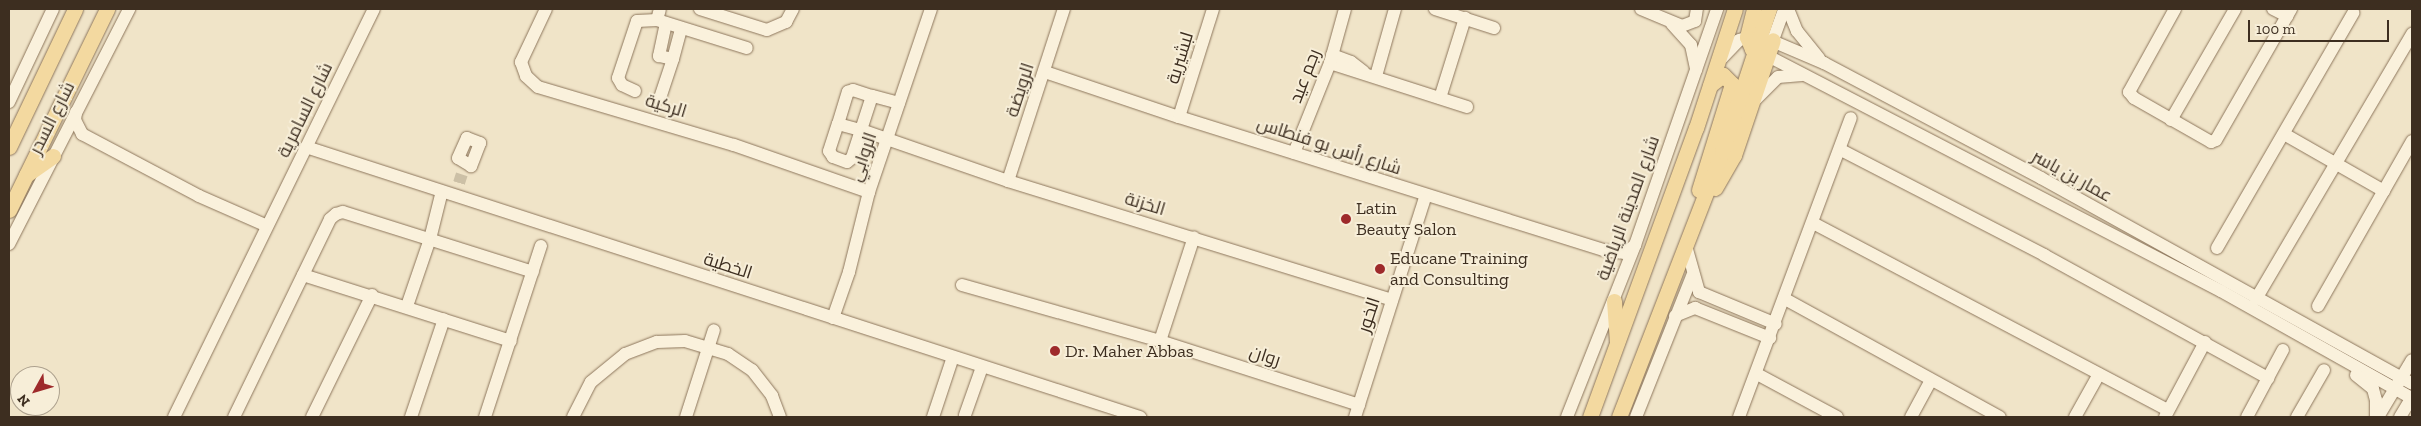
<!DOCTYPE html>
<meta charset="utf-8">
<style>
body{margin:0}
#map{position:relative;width:2421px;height:426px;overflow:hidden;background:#f0e4c8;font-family:"Zilla Slab",Cairo,serif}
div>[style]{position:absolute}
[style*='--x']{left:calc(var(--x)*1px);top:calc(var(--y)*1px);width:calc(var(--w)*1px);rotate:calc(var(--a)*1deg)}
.minor-tunnel>*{height:12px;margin-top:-6px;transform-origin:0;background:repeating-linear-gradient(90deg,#ccc0a6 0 12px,transparent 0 18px)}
.roads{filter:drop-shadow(0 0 1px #8d765c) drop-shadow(0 0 1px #8d765c)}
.minor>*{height:12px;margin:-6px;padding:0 6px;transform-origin:6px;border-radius:6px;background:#faf1dc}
.major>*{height:15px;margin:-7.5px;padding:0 7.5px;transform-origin:7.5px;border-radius:7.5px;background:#f3d9a0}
.dots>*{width:14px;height:14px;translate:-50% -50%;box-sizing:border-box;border:2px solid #f7eed8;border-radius:50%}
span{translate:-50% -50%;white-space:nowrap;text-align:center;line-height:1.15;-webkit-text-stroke:4px #f7eed8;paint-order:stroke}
.street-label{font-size:18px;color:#3d2e20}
.poi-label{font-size:18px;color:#3d2e20}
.left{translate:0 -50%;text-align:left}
.frame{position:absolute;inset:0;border:10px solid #3d2e20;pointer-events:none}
.north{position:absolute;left:10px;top:366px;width:50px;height:50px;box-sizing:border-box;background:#f7eed8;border:1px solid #ada18e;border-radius:50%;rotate:231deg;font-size:14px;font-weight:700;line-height:20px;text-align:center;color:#3d2e20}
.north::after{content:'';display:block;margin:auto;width:18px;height:22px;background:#9e2a2b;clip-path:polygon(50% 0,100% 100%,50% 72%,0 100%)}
.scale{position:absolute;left:2248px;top:20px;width:141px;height:22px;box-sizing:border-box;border:2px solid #3d2e20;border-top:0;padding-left:6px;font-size:15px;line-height:18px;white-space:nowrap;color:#3d2e20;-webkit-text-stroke:4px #f7eed8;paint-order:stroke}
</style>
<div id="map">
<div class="minor-tunnel">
<div style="--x:459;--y:183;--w:9;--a:-72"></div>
</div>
<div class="roads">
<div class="minor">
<div style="--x:546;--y:9;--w:59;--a:115.3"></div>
<div style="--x:521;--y:62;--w:15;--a:70"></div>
<div style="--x:526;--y:76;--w:16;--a:43"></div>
<div style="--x:538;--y:87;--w:204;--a:16.5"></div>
<div style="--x:734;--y:145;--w:143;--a:19.2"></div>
<div style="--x:700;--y:9;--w:70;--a:17.4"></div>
<div style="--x:767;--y:30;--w:21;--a:-23"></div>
<div style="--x:786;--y:22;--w:15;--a:-62"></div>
<div style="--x:1435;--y:9;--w:62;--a:17.9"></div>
<div style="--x:1641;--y:9;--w:44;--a:22.5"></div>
<div style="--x:1682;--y:26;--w:14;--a:-21"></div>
<div style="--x:1695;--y:21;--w:12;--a:-81"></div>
<div style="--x:1788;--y:9;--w:24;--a:68"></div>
<div style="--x:1797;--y:31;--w:35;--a:51"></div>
<div style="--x:2175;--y:9;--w:95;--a:119"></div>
<div style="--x:2129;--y:92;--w:8;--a:50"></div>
<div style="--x:2134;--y:98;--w:89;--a:29.7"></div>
<div style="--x:2211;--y:142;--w:5;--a:-22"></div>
<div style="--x:2216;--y:140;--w:151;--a:-60.2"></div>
<div style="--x:2273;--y:9;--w:16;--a:27"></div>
<div style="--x:657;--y:20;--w:94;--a:17.3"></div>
<div style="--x:666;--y:23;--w:34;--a:102"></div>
<div style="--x:659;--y:56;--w:14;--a:12"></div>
<div style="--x:673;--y:59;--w:31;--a:-75"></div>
<div style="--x:1672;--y:24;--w:28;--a:48"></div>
<div style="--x:1691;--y:45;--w:25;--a:78"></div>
<div style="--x:1773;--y:40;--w:33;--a:-70"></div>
<div style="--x:1332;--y:55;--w:20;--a:20"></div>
<div style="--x:1351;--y:62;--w:16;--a:38"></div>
<div style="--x:1768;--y:56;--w:510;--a:27.42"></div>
<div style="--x:2221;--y:291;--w:219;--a:29.3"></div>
<div style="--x:1719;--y:61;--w:29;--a:-46"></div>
<div style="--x:1739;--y:40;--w:20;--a:-15"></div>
<div style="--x:1758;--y:35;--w:72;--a:23"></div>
<div style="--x:1824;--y:63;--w:246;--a:27.9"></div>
<div style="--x:2041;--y:178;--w:424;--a:29"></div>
<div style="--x:1330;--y:63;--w:144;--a:17.8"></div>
<div style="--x:1045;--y:72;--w:141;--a:18.6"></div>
<div style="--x:1179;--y:117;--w:444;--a:17.4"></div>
<div style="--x:1603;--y:250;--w:22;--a:8"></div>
<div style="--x:1625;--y:253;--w:13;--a:-39"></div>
<div style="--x:1376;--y:76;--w:70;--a:-74.2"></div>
<div style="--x:635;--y:91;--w:14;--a:-155"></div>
<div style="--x:622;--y:85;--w:8;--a:-120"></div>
<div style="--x:618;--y:78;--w:60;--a:-71.6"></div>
<div style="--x:637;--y:21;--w:20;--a:-3"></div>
<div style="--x:657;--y:20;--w:11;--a:-75"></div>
<div style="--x:660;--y:98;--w:41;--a:-71.6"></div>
<div style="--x:1440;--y:98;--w:84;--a:-72.6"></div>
<div style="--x:9;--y:102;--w:103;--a:-64.7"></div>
<div style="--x:1753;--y:102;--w:35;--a:-45"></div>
<div style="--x:1778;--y:77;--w:24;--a:-5"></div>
<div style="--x:899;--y:103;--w:28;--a:-165"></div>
<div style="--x:872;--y:96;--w:36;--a:108"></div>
<div style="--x:861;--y:130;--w:156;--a:19.1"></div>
<div style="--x:1008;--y:181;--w:402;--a:17.2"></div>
<div style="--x:76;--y:112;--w:8;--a:97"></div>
<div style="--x:75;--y:120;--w:16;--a:63"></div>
<div style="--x:82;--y:134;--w:132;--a:27.9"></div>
<div style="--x:199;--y:196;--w:74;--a:23.8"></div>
<div style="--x:1179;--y:117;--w:113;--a:-72.5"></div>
<div style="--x:2171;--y:120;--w:128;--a:-60"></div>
<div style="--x:838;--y:124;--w:24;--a:15"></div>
<div style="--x:861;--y:130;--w:29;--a:108"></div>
<div style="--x:852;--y:158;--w:6;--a:141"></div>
<div style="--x:847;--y:162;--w:15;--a:-160"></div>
<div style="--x:833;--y:157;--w:7;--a:-124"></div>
<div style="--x:829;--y:151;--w:28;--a:-72"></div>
<div style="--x:838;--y:124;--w:34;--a:-73"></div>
<div style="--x:848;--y:92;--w:5;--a:-22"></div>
<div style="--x:853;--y:90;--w:20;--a:18"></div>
<div style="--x:2284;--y:134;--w:115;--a:29.7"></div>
<div style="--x:467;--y:138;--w:14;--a:21"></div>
<div style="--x:480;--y:143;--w:25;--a:111"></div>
<div style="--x:471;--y:166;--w:15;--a:-148"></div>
<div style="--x:458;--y:158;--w:22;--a:-66"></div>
<div style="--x:306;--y:147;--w:877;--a:17.94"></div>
<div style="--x:1841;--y:150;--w:229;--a:27.3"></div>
<div style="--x:2044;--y:255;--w:256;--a:28.8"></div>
<div style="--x:1294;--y:153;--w:97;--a:-68.2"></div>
<div style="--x:1330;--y:63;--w:56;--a:-74.5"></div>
<div style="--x:1008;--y:181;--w:181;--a:-72"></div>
<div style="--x:1813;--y:223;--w:401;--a:27.8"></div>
<div style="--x:9;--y:244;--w:264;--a:-62.9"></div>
<div style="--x:1686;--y:246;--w:48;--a:74.2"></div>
<div style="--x:1699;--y:292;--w:83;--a:22.6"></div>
<div style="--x:2217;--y:248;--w:272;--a:-59.9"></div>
<div style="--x:303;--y:275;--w:218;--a:17.6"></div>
<div style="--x:962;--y:285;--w:206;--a:15.8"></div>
<div style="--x:1160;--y:341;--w:209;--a:17.8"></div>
<div style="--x:1785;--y:299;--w:245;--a:28.8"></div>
<div style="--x:2256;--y:299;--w:308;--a:-59.5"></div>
<div style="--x:407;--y:306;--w:71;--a:-71.1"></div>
<div style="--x:430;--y:239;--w:49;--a:-76"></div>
<div style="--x:2318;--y:306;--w:190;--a:-60.3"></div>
<div style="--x:1675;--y:316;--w:22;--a:-22"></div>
<div style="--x:1695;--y:308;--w:81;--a:21.8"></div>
<div style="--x:833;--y:318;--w:49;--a:-70.8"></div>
<div style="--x:849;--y:272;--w:82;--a:-76"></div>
<div style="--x:869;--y:192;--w:193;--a:-71.3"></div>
<div style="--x:1160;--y:341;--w:109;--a:-71.9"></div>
<div style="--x:1757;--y:374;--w:91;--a:28.3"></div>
<div style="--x:2356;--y:375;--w:22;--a:39"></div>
<div style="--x:2373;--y:389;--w:11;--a:75"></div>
<div style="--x:2376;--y:400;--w:17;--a:90"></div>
<div style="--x:965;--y:415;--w:51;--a:-70.5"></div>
<div style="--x:174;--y:417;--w:454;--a:-63.9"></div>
<div style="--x:234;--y:417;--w:220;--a:-64.1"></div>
<div style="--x:330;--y:219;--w:8;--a:-40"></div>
<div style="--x:336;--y:214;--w:7;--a:-16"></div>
<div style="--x:343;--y:212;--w:199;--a:17.5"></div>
<div style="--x:312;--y:417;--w:136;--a:-63.8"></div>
<div style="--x:411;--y:417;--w:103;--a:-71.4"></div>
<div style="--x:485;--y:417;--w:180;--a:-71.9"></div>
<div style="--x:573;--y:417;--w:39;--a:-63"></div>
<div style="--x:591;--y:382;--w:44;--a:-39.5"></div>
<div style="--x:625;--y:354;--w:34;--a:-21"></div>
<div style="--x:657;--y:342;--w:28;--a:-2"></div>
<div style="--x:685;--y:341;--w:45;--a:16.8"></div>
<div style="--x:728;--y:354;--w:29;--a:34"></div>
<div style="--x:752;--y:370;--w:33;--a:52"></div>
<div style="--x:772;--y:396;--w:22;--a:69"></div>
<div style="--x:686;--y:417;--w:91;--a:-72.2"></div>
<div style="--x:933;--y:417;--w:63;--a:-71.6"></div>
<div style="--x:1355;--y:417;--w:233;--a:-72.3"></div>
<div style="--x:1567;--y:417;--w:185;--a:-68.4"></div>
<div style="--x:1635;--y:245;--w:250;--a:-70.8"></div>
<div style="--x:1636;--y:417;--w:152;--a:-68.3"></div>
<div style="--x:1739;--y:417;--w:319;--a:-69.5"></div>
<div style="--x:1911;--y:417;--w:42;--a:-61.6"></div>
<div style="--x:2075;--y:417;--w:49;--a:-60.8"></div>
<div style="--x:2165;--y:417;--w:85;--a:-61.9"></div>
<div style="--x:2247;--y:417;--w:76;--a:-61.8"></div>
<div style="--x:2297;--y:417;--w:54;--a:-60.1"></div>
<div style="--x:2378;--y:417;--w:66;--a:-59.2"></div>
<div style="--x:2400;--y:417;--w:23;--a:-59"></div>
</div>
<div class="major">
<div style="--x:1754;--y:9;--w:29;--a:104"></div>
<div style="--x:1747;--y:37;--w:13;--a:67"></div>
<div style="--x:1752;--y:49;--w:11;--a:27"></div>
<div style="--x:9;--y:147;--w:153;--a:-64.4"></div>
<div style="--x:26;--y:175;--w:33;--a:-35"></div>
<div style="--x:1715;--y:188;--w:38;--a:-60"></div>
<div style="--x:1734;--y:155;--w:121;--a:-71.3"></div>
<div style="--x:1699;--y:190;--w:111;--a:-72.7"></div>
<div style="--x:1732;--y:84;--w:13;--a:-135"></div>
<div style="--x:1723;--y:75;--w:16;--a:142"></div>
<div style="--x:9;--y:210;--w:224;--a:-64"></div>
<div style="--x:1614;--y:301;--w:41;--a:85.8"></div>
<div style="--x:1590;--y:417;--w:308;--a:-69.9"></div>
<div style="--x:1696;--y:128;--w:125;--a:-71.9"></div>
<div style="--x:1619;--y:417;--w:285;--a:-68.8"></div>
<div style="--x:1722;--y:151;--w:150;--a:-71.7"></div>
</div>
</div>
<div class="dots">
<div style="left:1346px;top:219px;background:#9e2a2b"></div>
<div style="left:1380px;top:269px;background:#9e2a2b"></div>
<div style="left:1055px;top:351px;background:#9e2a2b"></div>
</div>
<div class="street-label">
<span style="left:1180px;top:58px;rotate:-73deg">لبشيرية</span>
<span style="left:1305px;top:76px;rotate:-69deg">رجم عيد</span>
<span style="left:1020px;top:90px;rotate:-72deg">الرويضة</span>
<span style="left:666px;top:106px;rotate:17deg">الركية</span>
<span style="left:305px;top:110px;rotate:-64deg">شارع السامرية</span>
<span style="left:52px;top:118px;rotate:-63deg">شارع السدر</span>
<span style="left:1329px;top:146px;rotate:18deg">شارع رأس بو فنطاس</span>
<span style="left:863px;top:157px;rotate:-71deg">الروابي</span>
<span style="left:2072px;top:176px;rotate:29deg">عمار بن ياسر</span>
<span style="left:1145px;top:204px;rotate:17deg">الخزنة</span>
<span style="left:1628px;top:208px;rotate:-70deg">شارع المدينة الرياضية</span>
<span style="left:728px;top:266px;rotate:18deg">الخطية</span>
<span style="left:1369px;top:315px;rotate:-72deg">الخور</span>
<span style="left:1265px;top:356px;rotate:18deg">روان</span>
</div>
<div class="poi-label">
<span class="left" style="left:1356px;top:219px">Latin<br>Beauty Salon</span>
<span class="left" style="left:1390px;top:269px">Educane Training<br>and Consulting</span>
<span class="left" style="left:1065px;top:351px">Dr. Maher Abbas</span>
</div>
<div class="frame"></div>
<div class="north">N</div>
<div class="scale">100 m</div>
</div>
